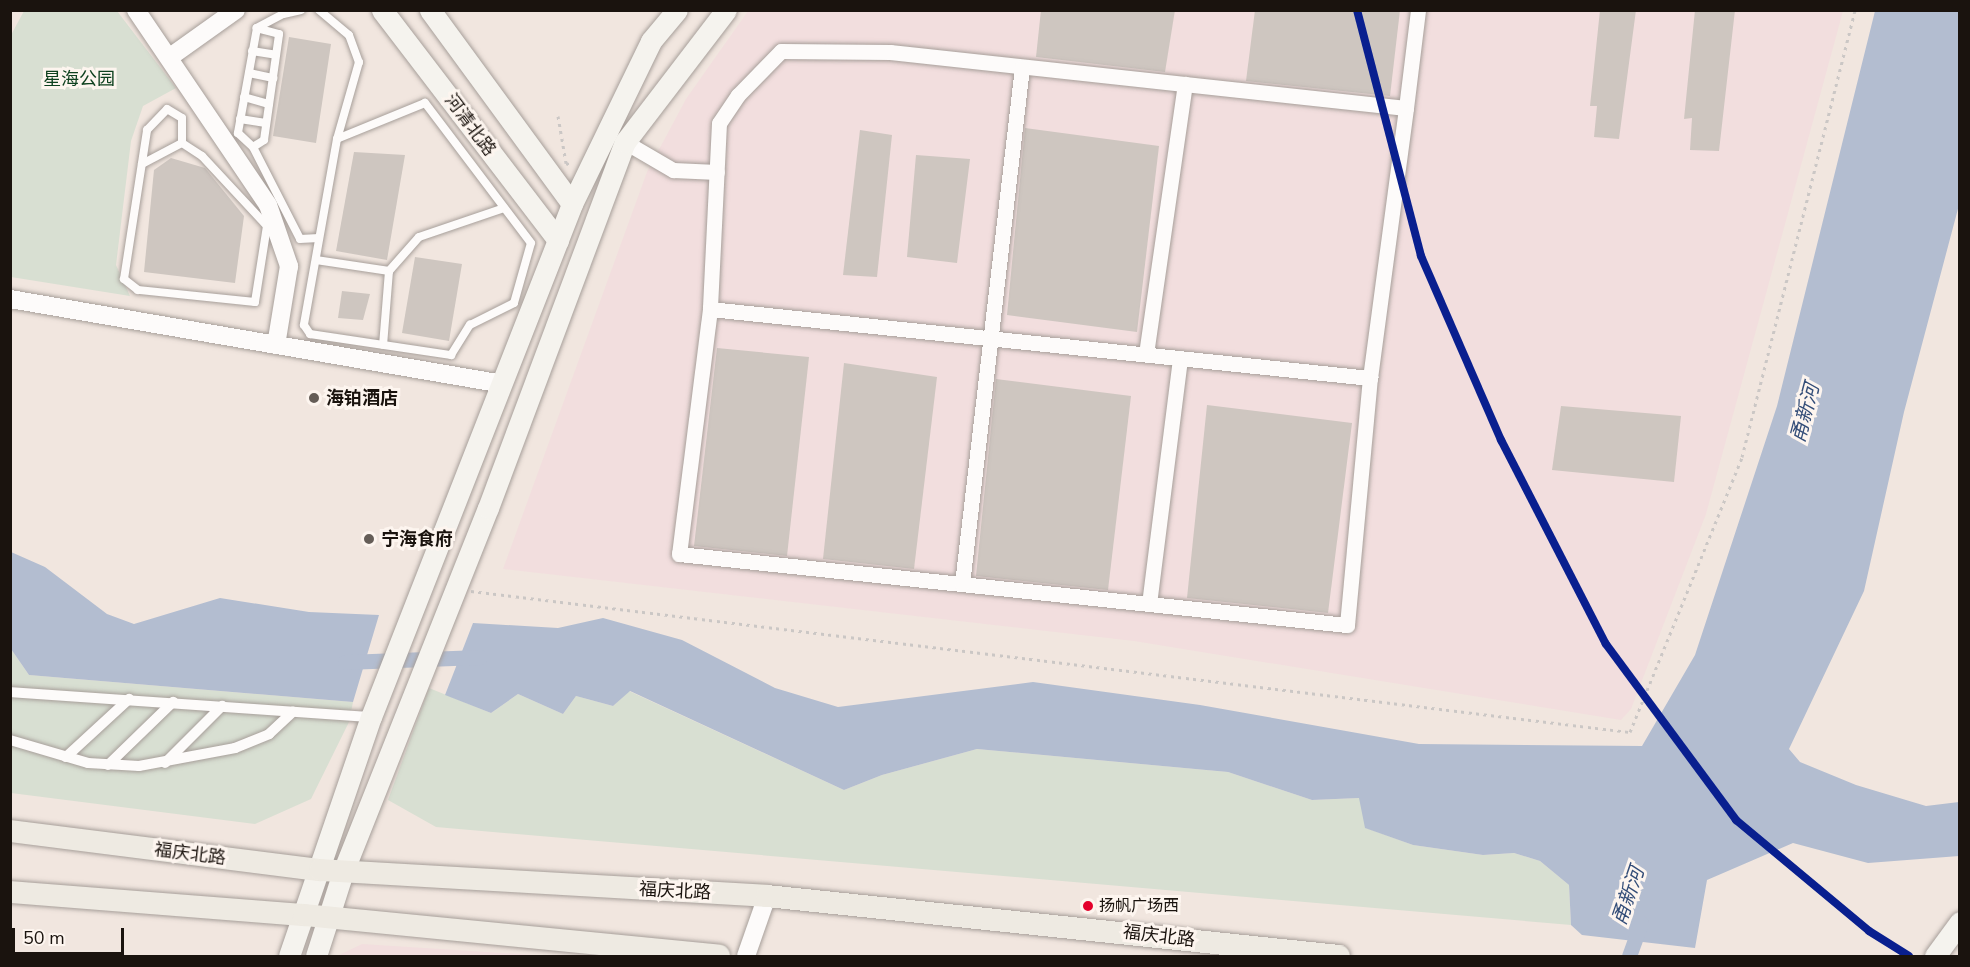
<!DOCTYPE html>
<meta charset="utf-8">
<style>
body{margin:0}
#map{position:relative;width:1970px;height:967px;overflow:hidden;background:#f1e6df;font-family:"Nunito Sans","Noto Sans SC",sans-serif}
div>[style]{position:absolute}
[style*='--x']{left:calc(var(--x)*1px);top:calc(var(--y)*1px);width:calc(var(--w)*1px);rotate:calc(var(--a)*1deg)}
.commercial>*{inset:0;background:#f2dede}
.green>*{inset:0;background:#d8dfd2}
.water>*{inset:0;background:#b3bdd0}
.canal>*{height:15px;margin:-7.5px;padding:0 7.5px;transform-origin:7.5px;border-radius:7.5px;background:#b3bdd0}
.building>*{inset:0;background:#cec6c0}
.path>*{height:3px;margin-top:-1.5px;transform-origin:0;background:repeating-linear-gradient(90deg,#cbc7c5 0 3px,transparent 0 7.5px)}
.roads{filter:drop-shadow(0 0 2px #a79f9a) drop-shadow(0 0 2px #a79f9a)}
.service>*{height:8px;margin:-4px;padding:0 4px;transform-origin:4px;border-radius:4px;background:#fdfbfa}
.pedestrian>*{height:10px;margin:-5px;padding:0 5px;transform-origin:5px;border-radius:5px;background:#fdfbfa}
.minor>*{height:15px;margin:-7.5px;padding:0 7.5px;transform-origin:7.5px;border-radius:7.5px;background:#fdfbfa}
.tertiary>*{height:18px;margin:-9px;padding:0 9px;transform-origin:9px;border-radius:9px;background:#fdfbfa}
.secondary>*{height:21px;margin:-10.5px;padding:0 10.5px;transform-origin:10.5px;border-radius:10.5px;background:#f5f3ee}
.primary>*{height:22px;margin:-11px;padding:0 11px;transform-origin:11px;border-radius:11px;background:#eeeae2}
.metro-1>*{height:8px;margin:-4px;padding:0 4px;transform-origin:4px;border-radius:4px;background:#091f8f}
.dots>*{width:16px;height:16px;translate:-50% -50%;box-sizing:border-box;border:3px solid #fdf5ef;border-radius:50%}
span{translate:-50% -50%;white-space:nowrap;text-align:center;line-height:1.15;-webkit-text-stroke:6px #fdf5ef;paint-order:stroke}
.bus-label{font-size:16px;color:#1a130e}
.left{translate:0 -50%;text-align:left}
.park-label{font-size:18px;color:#0e411f}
.street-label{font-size:18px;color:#1a130e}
.poi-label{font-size:18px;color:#1a130e;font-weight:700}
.water-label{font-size:20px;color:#334d78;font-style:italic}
.frame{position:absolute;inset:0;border:12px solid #1a130e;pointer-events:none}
.scale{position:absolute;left:12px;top:928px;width:112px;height:27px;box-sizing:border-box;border:3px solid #1a130e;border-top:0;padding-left:8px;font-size:18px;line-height:21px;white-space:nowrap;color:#1a130e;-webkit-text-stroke:4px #fdf5ef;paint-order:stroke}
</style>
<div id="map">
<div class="commercial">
<div style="clip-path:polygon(748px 11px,1843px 11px,1706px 514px,1631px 709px,1621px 720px,1134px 641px,503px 569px,647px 172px,686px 99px)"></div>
<div style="clip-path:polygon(362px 944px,549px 956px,337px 956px)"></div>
</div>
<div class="green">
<div style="clip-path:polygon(24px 11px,117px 11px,176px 88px,143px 106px,131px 141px,116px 265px,130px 296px,11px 277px,11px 35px)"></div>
<div style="clip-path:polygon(11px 649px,29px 675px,353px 702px,349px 722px,311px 799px,255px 824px,11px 793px)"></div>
<div style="clip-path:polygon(429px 688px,491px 713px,518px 694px,563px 714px,576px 696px,613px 706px,629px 691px,844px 790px,882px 775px,977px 749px,1228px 772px,1312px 800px,1360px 798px,1366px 828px,1413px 845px,1483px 855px,1514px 853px,1540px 861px,1569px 885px,1571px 925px,436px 827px,388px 800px)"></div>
</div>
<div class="water">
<div style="clip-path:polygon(1875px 11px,1959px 11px,1959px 205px,1904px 412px,1864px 591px,1789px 749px,1800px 762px,1856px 785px,1926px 806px,1959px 802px,1959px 856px,1868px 863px,1793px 843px,1707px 880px,1695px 948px,1582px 935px,1571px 925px,1569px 885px,1540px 861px,1514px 853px,1483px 855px,1413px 845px,1365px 828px,1359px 798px,1312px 800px,1228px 772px,977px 749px,882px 775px,844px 790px,630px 691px,613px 706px,576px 696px,563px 714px,518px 694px,491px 713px,445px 695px,473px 623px,558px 628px,603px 618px,682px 640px,775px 688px,838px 707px,1033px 682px,1200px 705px,1419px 744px,1642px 746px,1695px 655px,1777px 406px)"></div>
<div style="clip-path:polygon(11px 552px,45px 567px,107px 614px,134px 624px,220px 598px,309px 612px,379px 615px,353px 702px,29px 675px,11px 649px)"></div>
</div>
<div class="canal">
<div style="--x:345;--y:662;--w:135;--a:-2.1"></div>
<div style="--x:1629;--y:956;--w:35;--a:-70"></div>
</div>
<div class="building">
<div style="clip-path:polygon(1041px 10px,1175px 10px,1165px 72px,1036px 57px)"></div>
<div style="clip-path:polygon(1255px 10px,1400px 10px,1390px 96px,1246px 81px)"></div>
<div style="clip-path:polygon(1600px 10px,1636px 10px,1619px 139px,1594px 137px,1597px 106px,1590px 106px)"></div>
<div style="clip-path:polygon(1695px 10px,1735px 10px,1719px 151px,1690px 150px,1692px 118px,1684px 119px)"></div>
<div style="clip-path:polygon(289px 37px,331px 44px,316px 143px,273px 136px)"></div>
<div style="clip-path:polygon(1025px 128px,1159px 146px,1137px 332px,1007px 315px)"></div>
<div style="clip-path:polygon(860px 130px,892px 135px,877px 277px,843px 275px)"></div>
<div style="clip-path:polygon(354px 152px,405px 155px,387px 260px,336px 251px)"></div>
<div style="clip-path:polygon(916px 155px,970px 159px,957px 263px,907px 257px)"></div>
<div style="clip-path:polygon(171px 158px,205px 168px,244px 216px,235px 283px,144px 272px,154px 170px)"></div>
<div style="clip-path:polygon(415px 257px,462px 264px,449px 341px,402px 333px)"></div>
<div style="clip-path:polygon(342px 291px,370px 294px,363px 320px,338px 318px)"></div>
<div style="clip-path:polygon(717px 348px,809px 357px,787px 556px,694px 546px)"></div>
<div style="clip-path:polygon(844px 363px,937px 377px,914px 569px,823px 559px)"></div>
<div style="clip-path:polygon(996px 379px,1131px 396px,1108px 590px,976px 576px)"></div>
<div style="clip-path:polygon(1207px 405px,1352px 423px,1328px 613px,1187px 598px)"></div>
<div style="clip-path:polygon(1561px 406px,1681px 416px,1674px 482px,1552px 470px)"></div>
</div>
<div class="path">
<div style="--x:558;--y:116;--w:48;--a:80.3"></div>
<div style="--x:566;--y:163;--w:5;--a:22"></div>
<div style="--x:471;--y:591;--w:1168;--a:6.94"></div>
<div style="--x:1630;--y:732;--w:297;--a:-67.8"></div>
<div style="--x:1742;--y:457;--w:461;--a:-75.8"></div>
</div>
<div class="roads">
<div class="service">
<div style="--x:301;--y:10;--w:18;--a:167"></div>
<div style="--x:283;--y:14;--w:30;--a:152"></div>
<div style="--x:257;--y:28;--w:107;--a:100.3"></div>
<div style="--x:238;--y:133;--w:21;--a:43"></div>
<div style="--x:253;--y:147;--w:103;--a:62.9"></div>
<div style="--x:300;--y:239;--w:19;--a:-3"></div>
<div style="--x:319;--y:10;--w:39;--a:40"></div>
<div style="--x:349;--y:35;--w:29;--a:70"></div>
<div style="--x:359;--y:62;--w:80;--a:105.9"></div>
<div style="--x:337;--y:139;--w:189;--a:100.1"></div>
<div style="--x:304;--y:325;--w:11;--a:56"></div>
<div style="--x:310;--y:334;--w:143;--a:8.5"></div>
<div style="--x:451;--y:355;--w:36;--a:-58"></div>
<div style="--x:470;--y:325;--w:49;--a:-26.6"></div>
<div style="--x:514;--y:303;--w:62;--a:-74.2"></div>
<div style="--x:531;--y:243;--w:176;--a:-127.1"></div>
<div style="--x:425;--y:103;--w:95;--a:157.8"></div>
<div style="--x:252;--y:51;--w:24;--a:9"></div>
<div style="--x:249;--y:73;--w:25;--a:12"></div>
<div style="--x:244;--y:97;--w:26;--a:16"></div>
<div style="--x:167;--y:109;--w:17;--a:31"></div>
<div style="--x:182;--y:118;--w:25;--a:90"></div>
<div style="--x:182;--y:143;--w:24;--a:33"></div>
<div style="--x:202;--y:156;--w:96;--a:47.1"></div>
<div style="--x:267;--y:226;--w:77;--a:99"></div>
<div style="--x:255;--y:302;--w:118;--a:-174.1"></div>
<div style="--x:138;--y:290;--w:18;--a:-142"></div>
<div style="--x:124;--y:279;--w:151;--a:-81.2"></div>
<div style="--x:147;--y:130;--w:29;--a:-46"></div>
<div style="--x:240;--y:119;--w:26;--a:9"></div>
<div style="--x:253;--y:147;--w:13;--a:-32"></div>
<div style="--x:264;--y:140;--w:107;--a:-81.9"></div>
<div style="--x:279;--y:34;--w:23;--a:-165"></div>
<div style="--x:142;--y:164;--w:45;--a:-27.7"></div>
<div style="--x:316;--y:260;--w:74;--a:8.6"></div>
<div style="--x:389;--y:271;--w:74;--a:94.6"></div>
<div style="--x:389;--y:271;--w:45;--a:-48.6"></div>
<div style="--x:419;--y:237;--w:90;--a:-18.8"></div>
</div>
<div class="pedestrian">
<div style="--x:10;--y:692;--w:362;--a:4"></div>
<div style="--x:10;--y:740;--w:81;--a:16.4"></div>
<div style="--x:88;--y:763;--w:51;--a:3.4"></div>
<div style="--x:139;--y:766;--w:98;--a:-10.6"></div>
<div style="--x:235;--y:748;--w:37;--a:-22"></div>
<div style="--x:269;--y:734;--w:33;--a:-43"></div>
<div style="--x:66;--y:757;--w:86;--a:-42.6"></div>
<div style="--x:165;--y:763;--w:81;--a:-45"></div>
<div style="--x:108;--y:765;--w:91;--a:-44.1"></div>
</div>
<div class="minor">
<div style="--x:1406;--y:108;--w:519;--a:-173.81"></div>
<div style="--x:890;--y:52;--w:109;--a:-179.5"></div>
<div style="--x:781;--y:51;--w:62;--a:134.3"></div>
<div style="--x:738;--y:95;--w:34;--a:124"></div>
<div style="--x:719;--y:123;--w:186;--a:92.8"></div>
<div style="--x:710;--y:309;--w:247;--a:97.2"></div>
<div style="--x:679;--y:554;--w:672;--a:6.07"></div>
<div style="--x:1347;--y:625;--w:248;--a:-84.7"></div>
<div style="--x:1370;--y:378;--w:272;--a:-82.4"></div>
<div style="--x:1406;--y:108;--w:99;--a:-83"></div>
<div style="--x:625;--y:142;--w:56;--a:30.3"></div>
<div style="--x:673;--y:170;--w:44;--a:2.6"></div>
<div style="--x:710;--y:309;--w:664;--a:5.97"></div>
<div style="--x:1146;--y:354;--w:273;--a:-81.8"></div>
<div style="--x:962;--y:584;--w:520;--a:-83.38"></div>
<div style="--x:1149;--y:604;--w:248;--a:-82.8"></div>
</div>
<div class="tertiary">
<div style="--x:136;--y:10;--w:235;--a:55.9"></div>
<div style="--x:268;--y:205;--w:65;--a:71"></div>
<div style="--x:289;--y:266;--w:80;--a:99.3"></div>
<div style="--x:170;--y:57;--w:81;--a:-35.5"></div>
<div style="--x:10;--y:299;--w:500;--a:9.78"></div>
<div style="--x:746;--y:956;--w:64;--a:-70.7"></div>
</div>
<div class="secondary">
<div style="--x:382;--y:10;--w:290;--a:52.6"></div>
<div style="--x:430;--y:10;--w:240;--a:53.8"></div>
<div style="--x:289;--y:956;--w:253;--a:-71.1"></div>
<div style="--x:371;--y:717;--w:551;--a:-68.6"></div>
<div style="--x:572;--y:204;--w:181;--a:-64.1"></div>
<div style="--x:651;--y:41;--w:40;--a:-50"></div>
<div style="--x:316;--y:956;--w:88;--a:-72.2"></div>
<div style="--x:343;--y:872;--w:392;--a:-68.3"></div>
<div style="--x:488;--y:508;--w:391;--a:-69.5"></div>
<div style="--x:625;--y:142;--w:166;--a:-52.6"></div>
<div style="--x:1935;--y:956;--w:42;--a:-53.7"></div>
</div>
<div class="primary">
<div style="--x:10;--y:831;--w:312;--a:7.2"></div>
<div style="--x:320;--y:870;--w:448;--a:3.3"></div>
<div style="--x:767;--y:896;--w:575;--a:5.99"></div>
<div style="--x:10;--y:892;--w:295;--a:4.5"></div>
<div style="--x:304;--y:915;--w:417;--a:5.6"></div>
</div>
</div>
<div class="metro-1">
<div style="--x:1357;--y:10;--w:254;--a:75.4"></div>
<div style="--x:1421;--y:256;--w:201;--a:66.5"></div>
<div style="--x:1501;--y:440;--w:229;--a:62.8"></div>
<div style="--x:1606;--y:644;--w:219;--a:53.5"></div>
<div style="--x:1736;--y:820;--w:173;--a:39.8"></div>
<div style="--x:1869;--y:931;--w:47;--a:32"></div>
</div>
<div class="dots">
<div style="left:314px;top:398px;background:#655d57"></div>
<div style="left:369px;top:539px;background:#655d57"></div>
<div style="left:1088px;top:906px;background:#e4002b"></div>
</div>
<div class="bus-label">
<span class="left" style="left:1099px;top:906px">扬帆广场西</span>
</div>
<div class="park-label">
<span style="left:79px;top:79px">星海公园</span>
</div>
<div class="street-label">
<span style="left:470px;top:125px;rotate:53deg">河清北路</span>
<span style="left:190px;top:854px;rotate:7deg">福庆北路</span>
<span style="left:675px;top:891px;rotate:3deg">福庆北路</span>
<span style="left:1159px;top:936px;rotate:7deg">福庆北路</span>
</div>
<div class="poi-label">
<span class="left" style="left:326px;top:398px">海铂酒店</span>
<span class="left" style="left:381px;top:539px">宁海食府</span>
</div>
<div class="water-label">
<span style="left:1805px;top:413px;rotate:-75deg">甬新河</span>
<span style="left:1628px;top:896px;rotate:-71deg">甬新河</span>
</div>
<div class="frame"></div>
<div class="scale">50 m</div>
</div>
